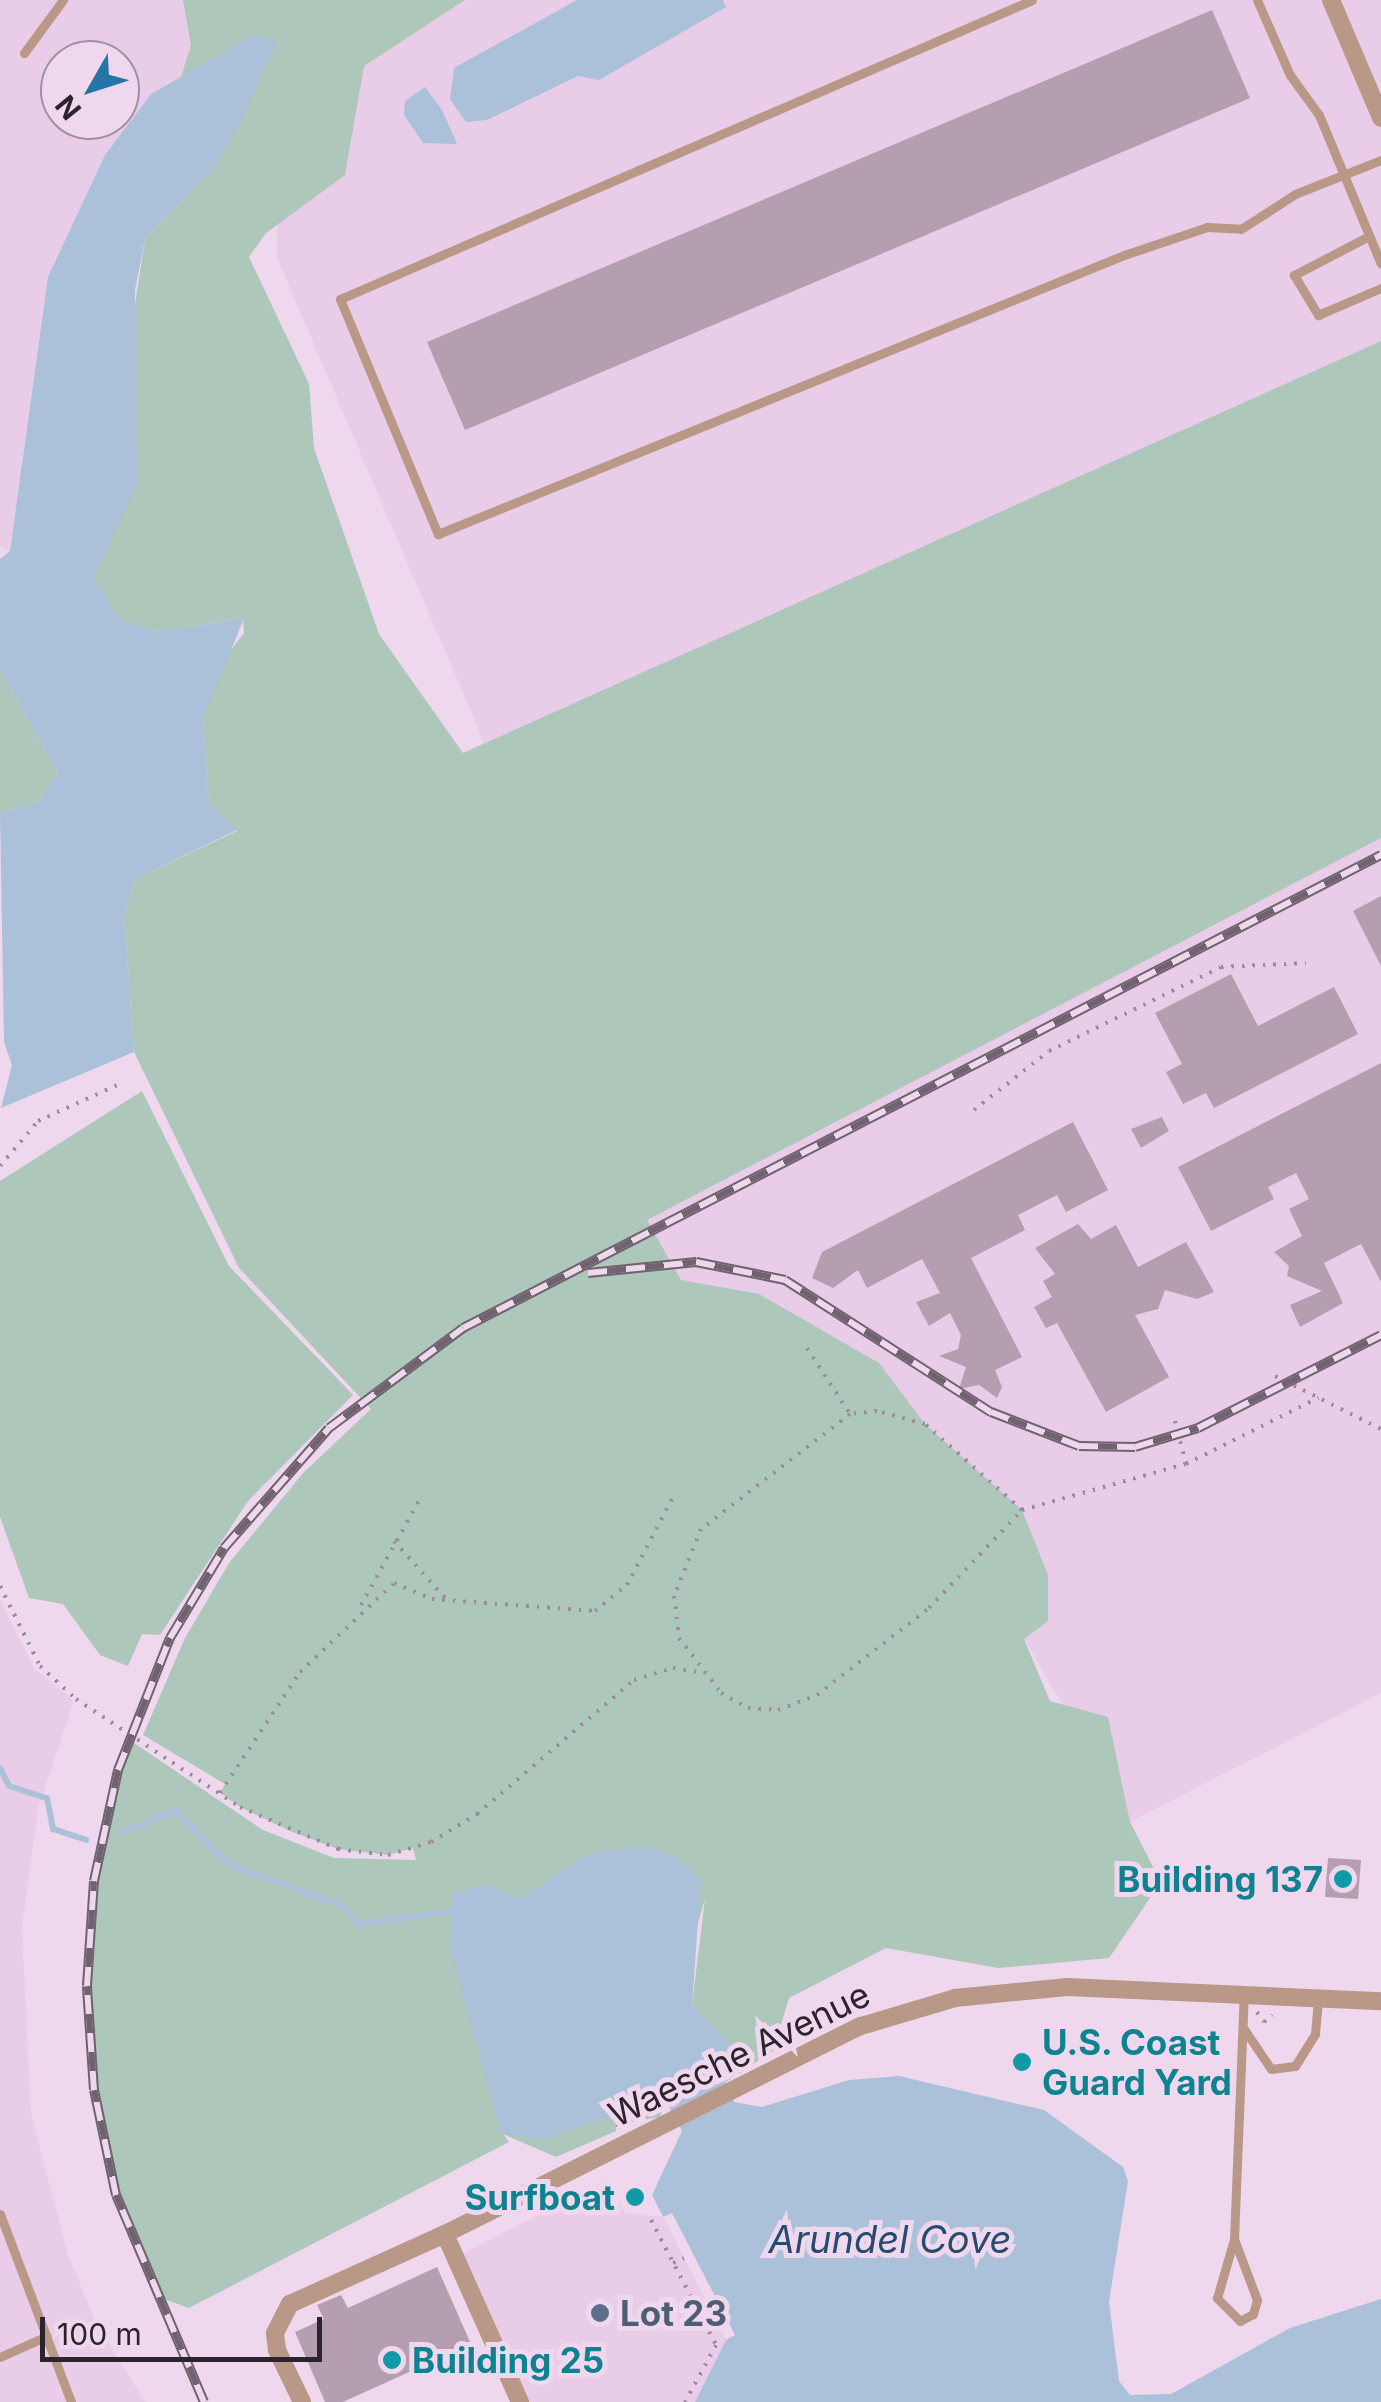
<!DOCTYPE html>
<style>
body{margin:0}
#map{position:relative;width:1381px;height:2402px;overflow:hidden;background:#efd8ee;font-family:Inter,sans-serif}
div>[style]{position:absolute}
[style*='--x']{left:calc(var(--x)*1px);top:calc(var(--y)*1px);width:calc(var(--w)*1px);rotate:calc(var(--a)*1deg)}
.built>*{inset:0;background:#e9cce8}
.green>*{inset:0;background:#adc7ba}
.water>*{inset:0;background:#aac1d9}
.pier>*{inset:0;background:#efd8ee}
.stream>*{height:6px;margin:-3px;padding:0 3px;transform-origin:3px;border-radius:3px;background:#aac1d9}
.building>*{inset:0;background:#b69eb1}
.path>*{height:4px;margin-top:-2px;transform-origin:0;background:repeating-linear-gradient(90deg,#9c8b9b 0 2.5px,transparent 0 10.5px)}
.service>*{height:9px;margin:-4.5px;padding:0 4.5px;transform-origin:4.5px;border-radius:4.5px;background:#b99888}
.minor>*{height:18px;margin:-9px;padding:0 9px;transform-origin:9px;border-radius:9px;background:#b99888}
.rail>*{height:10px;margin-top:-5px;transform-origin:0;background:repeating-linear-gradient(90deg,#efd8ee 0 19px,#70626f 0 38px);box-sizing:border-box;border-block:2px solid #70626f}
.dots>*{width:28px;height:28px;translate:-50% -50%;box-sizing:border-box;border:5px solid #efd8ee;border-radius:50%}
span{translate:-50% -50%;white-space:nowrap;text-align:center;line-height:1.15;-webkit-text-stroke:10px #efd8ee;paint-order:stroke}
.culture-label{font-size:35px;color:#0d838f;font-weight:700}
.right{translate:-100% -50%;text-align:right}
.left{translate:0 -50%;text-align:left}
.street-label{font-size:35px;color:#2c242c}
.service-label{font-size:35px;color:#4e5e75;font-weight:700}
.water-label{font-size:38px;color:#264b6e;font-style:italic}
.north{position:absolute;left:40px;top:40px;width:100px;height:100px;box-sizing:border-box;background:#efd8ee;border:2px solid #a190a0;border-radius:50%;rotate:231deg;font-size:28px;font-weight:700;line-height:40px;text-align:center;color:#2c242c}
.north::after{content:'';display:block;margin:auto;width:35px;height:45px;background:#2576a7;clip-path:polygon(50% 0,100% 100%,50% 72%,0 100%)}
.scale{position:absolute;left:40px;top:2317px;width:282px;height:45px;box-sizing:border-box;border:5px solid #2c242c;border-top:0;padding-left:12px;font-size:30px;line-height:35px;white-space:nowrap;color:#2c242c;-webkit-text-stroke:8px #efd8ee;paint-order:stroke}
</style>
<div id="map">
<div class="built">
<div style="clip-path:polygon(evenodd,0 0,1381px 0,1381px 1693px,1130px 1822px,1024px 1638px,663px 1276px,478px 728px,277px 258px,276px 41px,151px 94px,105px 155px,48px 277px,10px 551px,0 547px,0 0,60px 60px,120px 60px,120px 120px,60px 120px,60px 60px)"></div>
<div style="clip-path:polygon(0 1600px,34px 1668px,74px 1701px,38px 1809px,22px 1927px,31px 2113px,67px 2252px,95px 2321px,145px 2402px,0 2402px)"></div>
<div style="clip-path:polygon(607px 2180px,625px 2213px,663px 2217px,726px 2340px,695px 2402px,520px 2402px,455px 2257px)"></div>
</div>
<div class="green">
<div style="clip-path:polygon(183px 0,465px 0,364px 66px,345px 175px,266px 233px,249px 257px,309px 384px,314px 448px,379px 634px,463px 753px,1381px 341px,1381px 838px,647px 1220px,681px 1280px,759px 1294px,879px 1363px,925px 1424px,1022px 1510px,1048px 1575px,1048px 1621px,1024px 1639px,1050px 1701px,1108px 1717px,1130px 1822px,1161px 1882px,1109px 1958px,998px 1968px,886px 1948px,789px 1998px,773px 2051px,724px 2083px,729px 2044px,692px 2005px,705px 1899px,647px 2099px,665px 2099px,660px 2117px,632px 2122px,615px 2114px,616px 2131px,556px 2157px,503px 2134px,509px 2142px,189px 2308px,153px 2295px,116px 2195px,94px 2090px,87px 1986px,94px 1881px,128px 1739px,263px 1830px,334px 1858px,416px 1860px,413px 1848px,388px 1855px,338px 1849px,290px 1831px,240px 1807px,220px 1793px,225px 1784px,143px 1735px,185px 1638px,229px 1563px,304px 1472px,371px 1409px,239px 1268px,134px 1052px,124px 914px,135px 879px,237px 831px,209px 806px,203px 719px,219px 665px,244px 633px,243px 618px,155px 632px,119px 619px,93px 578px,145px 239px,212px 170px,276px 41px,254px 35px,181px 77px,191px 45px)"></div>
<div style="clip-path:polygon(0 669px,58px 773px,38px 803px,0 813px)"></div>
<div style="clip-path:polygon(142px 1091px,229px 1266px,353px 1395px,248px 1501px,160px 1635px,142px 1634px,128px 1666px,100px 1655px,63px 1604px,29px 1598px,0 1517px,0 1181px)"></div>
</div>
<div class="water">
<div style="clip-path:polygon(577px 0,723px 0,726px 7px,599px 80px,578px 76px,487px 120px,466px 122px,450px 99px,454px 68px)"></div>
<div style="clip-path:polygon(254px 35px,277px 41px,239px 125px,212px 170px,145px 239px,135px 290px,137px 485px,93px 578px,119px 618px,155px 632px,244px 618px,203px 719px,209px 805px,237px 830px,135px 879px,124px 914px,134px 1052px,1px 1108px,12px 1065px,4px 1042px,0 813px,38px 803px,58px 773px,0 669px,0 559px,10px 551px,48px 277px,105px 155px,151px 94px)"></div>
<div style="clip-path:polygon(425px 87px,442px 110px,457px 144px,423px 143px,404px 115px,405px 101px)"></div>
<div style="clip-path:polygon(642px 1846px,674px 1855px,701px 1880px,692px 2005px,729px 2044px,722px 2074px,734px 2102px,762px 2107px,849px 2080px,899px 2076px,1044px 2110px,1123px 2167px,1128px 2181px,1109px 2302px,1119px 2381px,1130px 2395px,1171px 2394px,1290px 2328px,1381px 2299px,1381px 2402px,695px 2402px,726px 2340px,652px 2195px,682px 2131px,665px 2099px,540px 2140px,501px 2133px,450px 1947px,452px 1893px,487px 1884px,520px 1899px,585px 1855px)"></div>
</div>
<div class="pier">
<div style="clip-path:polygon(672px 2213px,735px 2335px,726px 2340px,663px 2217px)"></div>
</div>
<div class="stream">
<div style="--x:0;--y:1768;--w:20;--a:63"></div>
<div style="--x:9;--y:1786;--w:40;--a:18"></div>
<div style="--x:47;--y:1798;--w:32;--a:79"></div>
<div style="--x:53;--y:1829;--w:35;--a:18"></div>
<div style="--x:122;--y:1832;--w:58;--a:-21.3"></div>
<div style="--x:176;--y:1811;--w:76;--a:45"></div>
<div style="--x:230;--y:1865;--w:119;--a:20.1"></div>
<div style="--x:342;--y:1906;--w:25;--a:47"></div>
<div style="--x:359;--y:1924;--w:90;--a:-7.7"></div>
</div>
<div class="building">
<div style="clip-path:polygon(1212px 10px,1250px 98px,465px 430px,427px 342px)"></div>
<div style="clip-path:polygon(1381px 896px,1381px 966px,1353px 911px)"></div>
<div style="clip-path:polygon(1231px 974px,1258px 1026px,1334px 987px,1358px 1034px,1214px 1108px,1206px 1093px,1183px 1104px,1166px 1072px,1182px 1064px,1155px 1013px)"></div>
<div style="clip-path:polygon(1381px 1063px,1381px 1282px,1361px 1244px,1324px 1263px,1343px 1303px,1300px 1327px,1290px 1305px,1322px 1291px,1287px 1276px,1289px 1266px,1274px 1252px,1302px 1236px,1289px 1209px,1309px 1199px,1296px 1173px,1268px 1187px,1274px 1199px,1211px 1231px,1178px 1167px)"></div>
<div style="clip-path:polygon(1162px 1117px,1169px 1131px,1141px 1148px,1131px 1129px)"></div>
<div style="clip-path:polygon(1073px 1122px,1108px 1190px,1066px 1212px,1057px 1195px,1018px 1215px,1025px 1230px,971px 1258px,1022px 1357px,995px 1370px,1002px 1387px,997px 1398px,979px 1385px,959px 1389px,966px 1367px,939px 1356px,958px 1349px,961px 1335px,950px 1313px,929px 1326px,916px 1302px,940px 1293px,922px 1259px,867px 1288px,858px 1270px,833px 1288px,812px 1278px,822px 1252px)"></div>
<div style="clip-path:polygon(1078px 1224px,1091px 1239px,1116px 1225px,1138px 1267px,1186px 1242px,1214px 1292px,1197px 1299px,1165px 1290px,1158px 1309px,1135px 1315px,1169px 1377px,1106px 1412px,1057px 1323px,1046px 1328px,1034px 1307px,1052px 1297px,1043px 1281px,1055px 1274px,1035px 1248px)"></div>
<div style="clip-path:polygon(1328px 1858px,1361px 1860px,1358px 1899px,1325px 1897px)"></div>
<div style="clip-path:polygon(437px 2267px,471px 2344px,343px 2402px,325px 2402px,295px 2332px,324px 2319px,317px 2305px,341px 2295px,348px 2308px)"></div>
</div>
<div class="path">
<div style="--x:974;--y:1110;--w:95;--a:-38.2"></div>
<div style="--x:1049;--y:1051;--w:191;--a:-26"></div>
<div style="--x:1221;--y:967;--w:85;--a:-2.7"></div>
<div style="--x:0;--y:1166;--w:59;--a:-49.8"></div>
<div style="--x:38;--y:1121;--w:94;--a:-24.4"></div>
<div style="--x:807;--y:1348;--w:79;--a:56.9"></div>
<div style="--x:1275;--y:1376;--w:119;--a:26.6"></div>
<div style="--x:1175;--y:1421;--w:44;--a:75.7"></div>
<div style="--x:1022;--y:1510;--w:130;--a:-138.4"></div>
<div style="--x:925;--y:1424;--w:50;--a:-164.8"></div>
<div style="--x:877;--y:1411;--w:27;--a:174"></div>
<div style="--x:850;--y:1414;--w:188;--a:142.3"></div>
<div style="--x:701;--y:1529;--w:72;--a:111.9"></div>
<div style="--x:674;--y:1596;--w:42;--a:83.2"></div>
<div style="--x:679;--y:1638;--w:69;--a:52.6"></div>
<div style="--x:721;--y:1693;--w:31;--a:29"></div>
<div style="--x:748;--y:1708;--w:30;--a:4"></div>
<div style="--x:778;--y:1710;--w:42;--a:-21"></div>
<div style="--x:817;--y:1695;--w:142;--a:-37.8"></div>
<div style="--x:929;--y:1608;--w:135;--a:-46.5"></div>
<div style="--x:1022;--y:1510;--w:170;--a:-15.7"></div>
<div style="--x:1186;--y:1464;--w:148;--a:-26.6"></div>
<div style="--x:394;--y:1541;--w:79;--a:48.1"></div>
<div style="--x:0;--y:1586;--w:89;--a:63.4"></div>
<div style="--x:40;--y:1666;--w:49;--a:42.5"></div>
<div style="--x:76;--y:1699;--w:196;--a:33.4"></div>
<div style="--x:240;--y:1807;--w:107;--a:23.2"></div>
<div style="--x:338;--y:1849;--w:50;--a:6.8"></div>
<div style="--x:388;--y:1855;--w:45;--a:-16.8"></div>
<div style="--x:431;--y:1842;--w:54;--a:-31.3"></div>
<div style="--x:477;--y:1814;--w:206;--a:-40.5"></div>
<div style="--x:634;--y:1680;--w:41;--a:-17.1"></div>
<div style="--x:673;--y:1668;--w:26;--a:9"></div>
<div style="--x:361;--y:1605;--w:119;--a:-60.9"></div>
<div style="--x:220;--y:1793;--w:145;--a:-56.5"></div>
<div style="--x:300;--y:1672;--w:129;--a:-43.4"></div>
<div style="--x:394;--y:1583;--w:41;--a:22.8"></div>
<div style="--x:432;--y:1599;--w:163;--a:4.2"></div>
<div style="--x:595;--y:1611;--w:41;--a:-39.1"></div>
<div style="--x:627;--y:1585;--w:97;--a:-62.4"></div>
<div style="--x:1257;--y:2012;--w:12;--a:55"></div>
<div style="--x:1264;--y:2022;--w:11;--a:-38"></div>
<div style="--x:613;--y:2115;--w:12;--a:66"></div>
<div style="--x:651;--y:2220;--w:141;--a:62.5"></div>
<div style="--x:716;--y:2345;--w:65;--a:118.5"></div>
<div style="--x:673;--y:2263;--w:12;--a:-24"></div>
</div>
<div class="service">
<div style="--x:1032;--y:0;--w:754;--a:156.63"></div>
<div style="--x:340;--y:299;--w:255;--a:67.4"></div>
<div style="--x:438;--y:534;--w:741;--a:-22.13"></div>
<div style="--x:1124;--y:255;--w:88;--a:-18.6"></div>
<div style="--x:1207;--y:227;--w:34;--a:3"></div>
<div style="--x:1241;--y:229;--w:64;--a:-32.9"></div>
<div style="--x:1295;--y:194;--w:92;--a:-21.6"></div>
<div style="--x:1257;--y:0;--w:82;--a:66.3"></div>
<div style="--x:1290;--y:75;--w:49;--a:54.1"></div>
<div style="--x:1319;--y:115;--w:161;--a:67.4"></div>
<div style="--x:24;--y:53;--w:66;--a:-53.7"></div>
<div style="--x:1369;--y:236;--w:85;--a:152.5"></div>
<div style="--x:1294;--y:275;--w:47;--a:59"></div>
<div style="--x:1318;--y:315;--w:69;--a:-23.2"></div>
<div style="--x:1244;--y:2029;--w:48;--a:56"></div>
<div style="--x:1271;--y:2069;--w:24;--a:-7"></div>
<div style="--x:1295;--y:2066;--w:38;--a:-58"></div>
<div style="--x:1315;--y:2034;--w:36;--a:-85"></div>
<div style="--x:0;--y:2214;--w:201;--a:69.3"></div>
<div style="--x:1234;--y:2239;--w:65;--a:69.3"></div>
<div style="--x:1257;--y:2300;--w:15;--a:106"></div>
<div style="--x:1253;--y:2314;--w:15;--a:152"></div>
<div style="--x:1240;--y:2321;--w:33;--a:-135"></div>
<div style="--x:1217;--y:2298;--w:61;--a:-73.9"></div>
<div style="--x:1234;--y:2239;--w:244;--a:-87.7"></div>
<div style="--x:0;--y:2357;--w:51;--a:-24.1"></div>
</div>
<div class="minor">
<div style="--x:1331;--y:0;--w:128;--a:67"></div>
<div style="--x:302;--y:2402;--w:58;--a:-115.7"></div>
<div style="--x:277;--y:2350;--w:17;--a:-97"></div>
<div style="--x:275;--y:2333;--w:33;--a:-63"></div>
<div style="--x:290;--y:2304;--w:170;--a:-24.3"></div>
<div style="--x:520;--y:2402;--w:184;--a:-114.1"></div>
<div style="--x:445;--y:2234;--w:465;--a:-26.6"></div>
<div style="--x:861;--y:2026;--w:98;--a:-16.6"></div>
<div style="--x:955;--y:1998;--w:113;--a:-5.6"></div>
<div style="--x:1067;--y:1987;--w:314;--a:2.6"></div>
</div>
<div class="rail">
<div style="--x:588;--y:1273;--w:109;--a:-5.8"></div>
<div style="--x:696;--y:1262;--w:91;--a:11.4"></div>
<div style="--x:785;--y:1280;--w:245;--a:32.7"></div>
<div style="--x:991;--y:1412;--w:94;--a:21.1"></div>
<div style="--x:1079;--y:1446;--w:56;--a:1"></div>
<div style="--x:1135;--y:1447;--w:66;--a:-16.8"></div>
<div style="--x:1198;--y:1428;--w:205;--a:-26.9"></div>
<div style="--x:204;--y:2402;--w:225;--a:-113"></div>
<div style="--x:116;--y:2195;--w:107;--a:-101.8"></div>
<div style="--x:94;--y:2090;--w:104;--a:-93.9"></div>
<div style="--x:87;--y:1986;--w:105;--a:-86.2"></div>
<div style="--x:94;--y:1881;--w:114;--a:-77.8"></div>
<div style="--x:118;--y:1770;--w:142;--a:-68.5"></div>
<div style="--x:170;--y:1638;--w:105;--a:-59"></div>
<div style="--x:224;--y:1548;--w:159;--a:-48.8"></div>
<div style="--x:329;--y:1428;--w:167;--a:-36.7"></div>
<div style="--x:463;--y:1328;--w:1033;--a:-27.26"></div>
</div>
<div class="dots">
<div style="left:1343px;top:1879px;background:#0f9aa8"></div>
<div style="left:1022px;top:2062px;background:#0f9aa8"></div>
<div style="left:635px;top:2197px;background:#0f9aa8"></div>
<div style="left:600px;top:2313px;background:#5c6f8a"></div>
<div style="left:392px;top:2360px;background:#0f9aa8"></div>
</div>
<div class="culture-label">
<span class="right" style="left:1323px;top:1879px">Building 137</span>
<span class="left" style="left:1042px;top:2062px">U.S. Coast<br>Guard Yard</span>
<span class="right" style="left:615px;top:2197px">Surfboat</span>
<span class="left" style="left:412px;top:2360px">Building 25</span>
</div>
<div class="street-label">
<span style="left:739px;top:2054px;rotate:-26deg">Waesche Avenue</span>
</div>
<div class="service-label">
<span class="left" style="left:620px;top:2313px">Lot 23</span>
</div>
<div class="water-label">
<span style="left:890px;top:2240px">Arundel Cove</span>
</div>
<div class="north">N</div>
<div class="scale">100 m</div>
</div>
